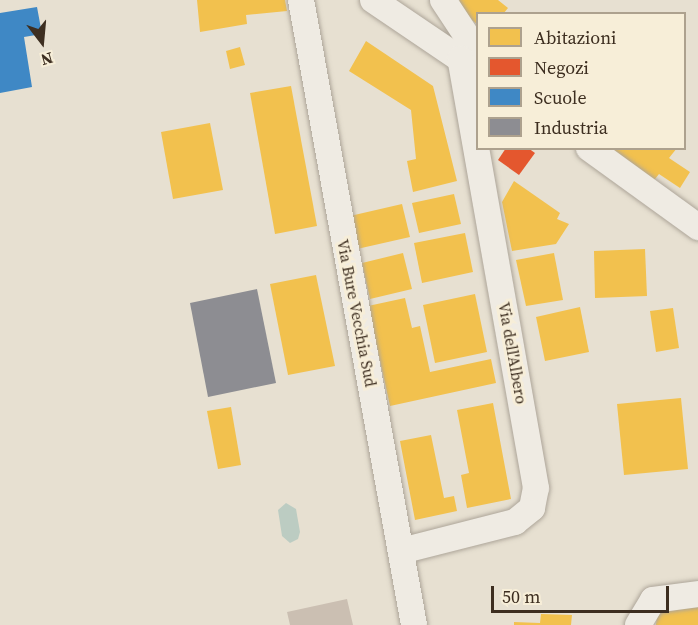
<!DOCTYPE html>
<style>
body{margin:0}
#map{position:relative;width:698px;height:625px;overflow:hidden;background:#e7e0d1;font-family:"Source Serif 4",serif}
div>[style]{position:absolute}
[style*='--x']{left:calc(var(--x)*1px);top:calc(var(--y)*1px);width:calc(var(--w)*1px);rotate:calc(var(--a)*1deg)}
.water>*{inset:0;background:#bcccc2}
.homes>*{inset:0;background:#f2c14e}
.shops>*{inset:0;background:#e4572e}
.schools>*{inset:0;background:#3f88c5}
.industry>*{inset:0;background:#8d8d92}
.building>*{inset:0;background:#cbbfb2}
.roads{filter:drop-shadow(0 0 2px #ada599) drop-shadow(0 0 2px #ada599)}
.minor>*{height:26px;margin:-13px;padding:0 13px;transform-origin:13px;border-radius:13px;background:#efebe3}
span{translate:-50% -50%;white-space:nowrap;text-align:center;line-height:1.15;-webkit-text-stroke:6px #f7eed8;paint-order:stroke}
.street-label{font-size:16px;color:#3d2e20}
.legend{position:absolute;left:476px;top:12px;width:210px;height:138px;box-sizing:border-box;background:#f7eed8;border:2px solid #ada18e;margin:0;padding:8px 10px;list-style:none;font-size:18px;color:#3d2e20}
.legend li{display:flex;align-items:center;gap:12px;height:30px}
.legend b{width:30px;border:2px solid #ada18e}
.north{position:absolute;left:12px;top:12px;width:60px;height:60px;-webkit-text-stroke:4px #f7eed8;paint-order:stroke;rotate:164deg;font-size:16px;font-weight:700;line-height:24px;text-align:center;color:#3d2e20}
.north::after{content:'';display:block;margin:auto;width:21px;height:27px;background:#3d2e20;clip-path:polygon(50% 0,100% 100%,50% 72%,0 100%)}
.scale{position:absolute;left:491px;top:586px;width:178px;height:27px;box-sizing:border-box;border:3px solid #3d2e20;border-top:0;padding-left:8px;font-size:18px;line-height:21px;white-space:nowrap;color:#3d2e20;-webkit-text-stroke:4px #f7eed8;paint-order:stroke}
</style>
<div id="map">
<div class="water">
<div style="clip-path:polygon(286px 503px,296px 509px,300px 532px,298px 539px,290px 543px,282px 536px,278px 510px)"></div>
</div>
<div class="homes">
<div style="clip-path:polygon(197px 0,285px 0,287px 11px,246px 15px,247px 24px,200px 32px)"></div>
<div style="clip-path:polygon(460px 0,498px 0,508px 8px,503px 14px,478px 14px,478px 25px,455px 6px)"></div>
<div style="clip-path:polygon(366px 41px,433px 86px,457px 181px,413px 192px,407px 161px,416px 159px,411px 110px,349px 71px)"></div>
<div style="clip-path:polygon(240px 47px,245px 65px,230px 69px,226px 51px)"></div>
<div style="clip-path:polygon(291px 86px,317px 226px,275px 234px,250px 93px)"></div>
<div style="clip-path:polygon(210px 123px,223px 190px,173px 199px,161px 132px)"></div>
<div style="clip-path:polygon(603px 148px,677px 148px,669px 158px,690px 172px,680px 188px,659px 174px,651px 184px)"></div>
<div style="clip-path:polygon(514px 181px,560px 213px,557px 219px,569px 224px,556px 244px,512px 251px,502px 202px)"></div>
<div style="clip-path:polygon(454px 194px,461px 224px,419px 233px,412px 203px)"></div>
<div style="clip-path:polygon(402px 204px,410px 237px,357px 249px,350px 216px)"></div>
<div style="clip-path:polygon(465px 233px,473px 272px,422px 283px,414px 243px)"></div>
<div style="clip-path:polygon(645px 249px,647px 296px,595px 298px,594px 251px)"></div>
<div style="clip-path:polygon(403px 253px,412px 289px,370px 299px,362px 263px)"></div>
<div style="clip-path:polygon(554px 253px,563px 300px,526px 306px,516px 260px)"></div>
<div style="clip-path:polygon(316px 275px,335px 366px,288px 375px,270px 284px)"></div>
<div style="clip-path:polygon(475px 294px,487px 352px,435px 363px,423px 305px)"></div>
<div style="clip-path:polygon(405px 298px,412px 328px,420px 326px,430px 372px,491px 359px,496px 383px,390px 406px,368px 306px)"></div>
<div style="clip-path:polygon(580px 307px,589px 352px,545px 361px,536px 317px)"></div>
<div style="clip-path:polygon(673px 308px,679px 348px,656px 352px,650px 311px)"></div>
<div style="clip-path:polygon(681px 398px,688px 469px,624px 475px,617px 404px)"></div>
<div style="clip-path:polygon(493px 403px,511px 499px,467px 508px,461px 475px,469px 473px,457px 410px)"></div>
<div style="clip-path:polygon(231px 407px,241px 465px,218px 469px,207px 411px)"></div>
<div style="clip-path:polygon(431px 435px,444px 498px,454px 496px,457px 511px,415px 520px,400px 441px)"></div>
<div style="clip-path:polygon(658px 602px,698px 605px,698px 625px,656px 625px)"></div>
<div style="clip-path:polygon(541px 614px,572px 615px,571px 625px,514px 625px,514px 622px,540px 623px)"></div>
</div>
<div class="shops">
<div style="clip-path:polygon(506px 148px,528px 148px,535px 153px,519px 175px,498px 160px)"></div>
</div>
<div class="schools">
<div style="clip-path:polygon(37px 7px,42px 34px,24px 37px,32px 87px,0 93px,0 13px)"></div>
</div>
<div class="industry">
<div style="clip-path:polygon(257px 289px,276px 383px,208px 397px,190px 303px)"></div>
</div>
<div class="building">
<div style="clip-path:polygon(347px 599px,353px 625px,290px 625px,287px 612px)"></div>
</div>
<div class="roads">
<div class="minor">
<div style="--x:301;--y:0;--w:635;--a:79.75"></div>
<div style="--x:373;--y:0;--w:123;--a:34.1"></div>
<div style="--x:443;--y:0;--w:64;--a:56.6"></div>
<div style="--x:589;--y:148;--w:135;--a:35.9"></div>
<div style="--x:401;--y:551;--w:118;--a:-14.3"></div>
<div style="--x:515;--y:522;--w:22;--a:-39"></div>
<div style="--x:532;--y:508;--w:20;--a:-79"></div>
<div style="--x:536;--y:488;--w:436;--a:-100"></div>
<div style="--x:638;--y:625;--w:29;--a:-59"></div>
<div style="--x:653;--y:600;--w:45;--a:-7.6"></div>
</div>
</div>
<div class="street-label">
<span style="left:357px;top:313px;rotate:79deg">Via Bure Vecchia Sud</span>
<span style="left:513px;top:353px;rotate:80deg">Via dell'Albero</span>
</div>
<ul class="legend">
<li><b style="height:16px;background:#f2c14e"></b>Abitazioni</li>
<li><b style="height:16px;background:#e4572e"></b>Negozi</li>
<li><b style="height:16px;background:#3f88c5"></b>Scuole</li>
<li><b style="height:16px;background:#8d8d92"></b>Industria</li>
</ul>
<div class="north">N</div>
<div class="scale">50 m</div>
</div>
